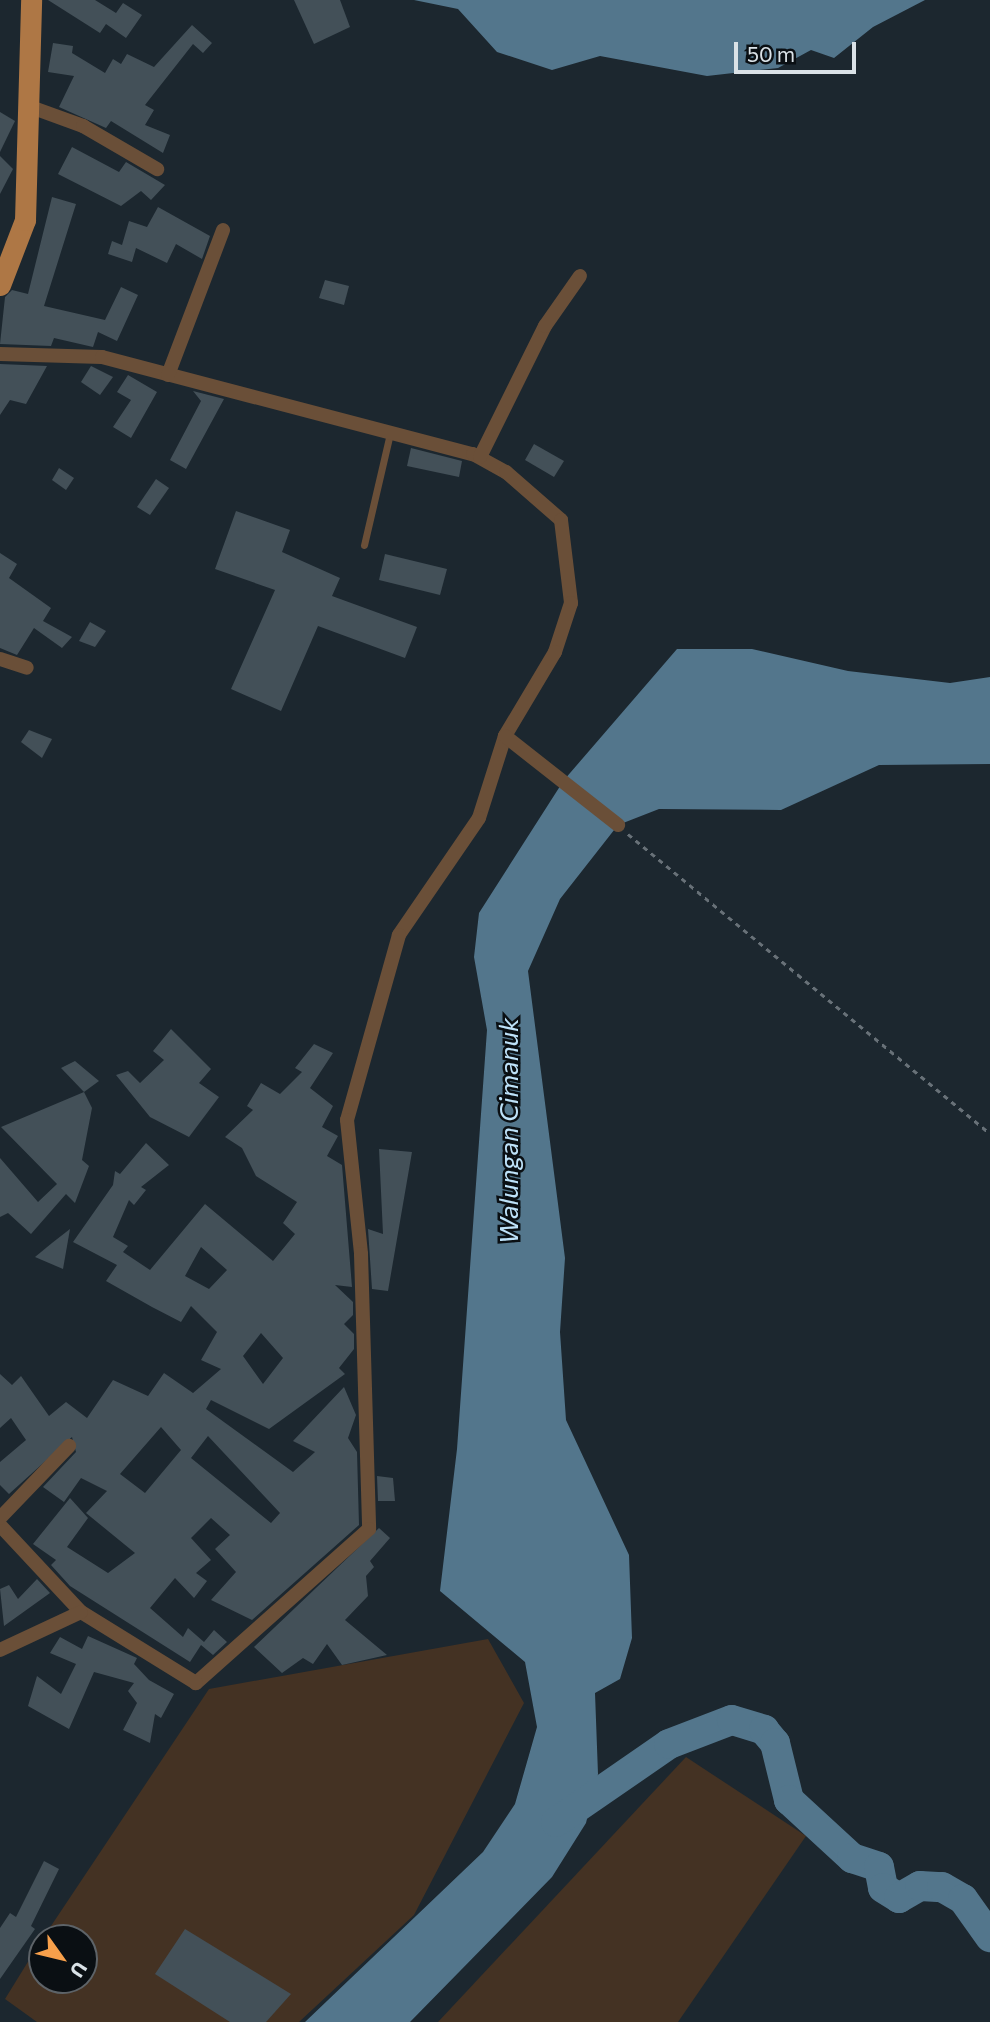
<!DOCTYPE html>
<style>
body{margin:0}
#map{position:relative;width:990px;height:2022px;overflow:hidden;background:#1c272f;font-family:Commissioner,sans-serif}
div>[style]{position:absolute}
[style*='--x']{left:calc(var(--x)*1px);top:calc(var(--y)*1px);width:calc(var(--w)*1px);rotate:calc(var(--a)*1deg)}
.green>*{inset:0;background:#443223}
.water>*{inset:0;background:#53768c}
.river>*{height:30px;margin:-15px;padding:0 15px;transform-origin:15px;border-radius:15px;background:#53768c}
.building>*{inset:0;background:#435058}
.path>*{height:2.5px;margin-top:-1.25px;transform-origin:0;background:repeating-linear-gradient(90deg,#687178 0 5px,transparent 0 10px)}
.lane>*{height:7px;margin:-3.5px;padding:0 3.5px;transform-origin:3.5px;border-radius:3.5px;background:#6a4f38}
.street>*{height:14px;margin:-7px;padding:0 7px;transform-origin:7px;border-radius:7px;background:#6a4f38}
.primary>*{height:21px;margin:-10.5px;padding:0 10.5px;transform-origin:10.5px;border-radius:10.5px;background:#ae7745}
span{translate:-50% -50%;white-space:nowrap;text-align:center;line-height:1.15;-webkit-text-stroke:5px #0a0f13;paint-order:stroke}
.water-label{font-size:26px;color:#bee2f9;font-style:italic}
.north{position:absolute;left:28px;top:1924px;width:70px;height:70px;box-sizing:border-box;background:#0a0f13;border:2px solid #5d6368;border-radius:50%;rotate:124deg;font-size:19px;font-weight:700;line-height:28px;text-align:center;color:#dae2e7}
.north::after{content:'';display:block;margin:auto;width:24px;height:32px;background:#f8a04b;clip-path:polygon(50% 0,100% 100%,50% 72%,0 100%)}
.scale{position:absolute;left:734px;top:42px;width:122px;height:32px;box-sizing:border-box;border:4px solid #dae2e7;border-top:0;padding-left:9px;font-size:21px;line-height:24px;white-space:nowrap;color:#dae2e7;-webkit-text-stroke:5px #0a0f13;paint-order:stroke}
</style>
<div id="map">
<div class="green">
<div style="clip-path:polygon(488px 1639px,524px 1703px,414px 1915px,299px 2022px,37px 2022px,5px 1999px,42px 1939px,42px 1980px,84px 1980px,84px 1938px,43px 1938px,209px 1689px)"></div>
<div style="clip-path:polygon(686px 1757px,806px 1836px,678px 2022px,438px 2022px)"></div>
</div>
<div class="water">
<div style="clip-path:polygon(414px 0,925px 0,873px 27px,834px 58px,811px 50px,778px 68px,707px 76px,600px 56px,552px 70px,497px 52px,458px 9px)"></div>
<div style="clip-path:polygon(677px 649px,752px 649px,848px 671px,950px 683px,990px 677px,990px 764px,879px 765px,781px 810px,659px 809px,618px 825px,560px 899px,528px 971px,565px 1258px,560px 1332px,566px 1420px,629px 1555px,632px 1638px,620px 1679px,595px 1693px,598px 1774px,586px 1823px,552px 1877px,410px 2022px,305px 2022px,483px 1852px,515px 1804px,537px 1727px,525px 1662px,440px 1591px,457px 1449px,487px 1030px,474px 957px,479px 913px,564px 780px)"></div>
</div>
<div class="river">
<div style="--x:556;--y:1822;--w:137;--a:-34.6"></div>
<div style="--x:669;--y:1744;--w:67;--a:-20.9"></div>
<div style="--x:732;--y:1720;--w:34;--a:17"></div>
<div style="--x:764;--y:1730;--w:17;--a:50"></div>
<div style="--x:775;--y:1743;--w:59;--a:76.2"></div>
<div style="--x:789;--y:1800;--w:86;--a:42.6"></div>
<div style="--x:852;--y:1858;--w:28;--a:18"></div>
<div style="--x:879;--y:1867;--w:21;--a:79"></div>
<div style="--x:883;--y:1888;--w:19;--a:32"></div>
<div style="--x:899;--y:1898;--w:24;--a:-30"></div>
<div style="--x:920;--y:1886;--w:22;--a:3"></div>
<div style="--x:942;--y:1887;--w:24;--a:30"></div>
<div style="--x:963;--y:1899;--w:47;--a:54.6"></div>
</div>
<div class="building">
<div style="clip-path:polygon(48px 0,95px 0,116px 13px,123px 3px,142px 15px,126px 38px,106px 24px,100px 33px)"></div>
<div style="clip-path:polygon(294px 0,340px 0,350px 27px,314px 44px)"></div>
<div style="clip-path:polygon(192px 25px,212px 43px,203px 53px,193px 44px,145px 105px,154px 110px,145px 125px,170px 135px,163px 153px,111px 121px,106px 128px,59px 107px,74px 76px,48px 72px,53px 43px,73px 46px,72px 53px,105px 73px,113px 59px,121px 64px,127px 54px,154px 67px)"></div>
<div style="clip-path:polygon(0 112px,15px 121px,0 152px)"></div>
<div style="clip-path:polygon(72px 147px,119px 172px,126px 162px,165px 185px,151px 200px,141px 191px,121px 206px,58px 174px)"></div>
<div style="clip-path:polygon(0 156px,13px 169px,0 194px)"></div>
<div style="clip-path:polygon(52px 197px,76px 204px,44px 306px,105px 320px,121px 287px,138px 295px,117px 341px,98px 332px,93px 347px,54px 338px,51px 346px,0 344px,5px 297px,12px 290px,28px 294px)"></div>
<div style="clip-path:polygon(158px 207px,210px 236px,202px 259px,176px 244px,167px 263px,136px 248px,132px 262px,108px 254px,112px 241px,122px 245px,129px 221px,147px 227px)"></div>
<div style="clip-path:polygon(325px 280px,349px 286px,344px 305px,319px 298px)"></div>
<div style="clip-path:polygon(0 364px,47px 366px,26px 404px,10px 400px,0 415px)"></div>
<div style="clip-path:polygon(91px 366px,113px 377px,100px 395px,81px 382px)"></div>
<div style="clip-path:polygon(128px 375px,157px 392px,131px 438px,113px 427px,131px 400px,117px 392px)"></div>
<div style="clip-path:polygon(193px 391px,224px 399px,186px 469px,170px 460px,201px 401px)"></div>
<div style="clip-path:polygon(534px 444px,564px 461px,554px 477px,525px 460px)"></div>
<div style="clip-path:polygon(411px 448px,462px 461px,459px 477px,407px 466px)"></div>
<div style="clip-path:polygon(59px 468px,74px 478px,66px 490px,52px 480px)"></div>
<div style="clip-path:polygon(156px 479px,169px 488px,150px 515px,137px 507px)"></div>
<div style="clip-path:polygon(236px 511px,290px 530px,282px 552px,340px 578px,332px 596px,417px 627px,405px 658px,318px 626px,281px 711px,231px 689px,275px 590px,215px 569px)"></div>
<div style="clip-path:polygon(0 553px,17px 564px,9px 578px,51px 608px,43px 621px,72px 637px,62px 648px,34px 628px,17px 655px,0 648px)"></div>
<div style="clip-path:polygon(385px 554px,447px 569px,440px 595px,379px 580px)"></div>
<div style="clip-path:polygon(90px 622px,106px 631px,95px 647px,79px 641px)"></div>
<div style="clip-path:polygon(29px 730px,52px 739px,42px 758px,21px 742px)"></div>
<div style="clip-path:polygon(171px 1029px,211px 1069px,199px 1083px,219px 1097px,189px 1137px,150px 1117px,116px 1075px,128px 1071px,140px 1083px,164px 1060px,153px 1051px)"></div>
<div style="clip-path:polygon(evenodd,314px 1044px,333px 1053px,310px 1088px,333px 1106px,322px 1127px,338px 1136px,327px 1156px,342px 1165px,352px 1287px,335px 1285px,353px 1302px,353px 1315px,344px 1324px,354px 1334px,354px 1349px,339px 1368px,345px 1374px,269px 1429px,211px 1400px,206px 1409px,293px 1472px,315px 1452px,293px 1441px,344px 1387px,356px 1415px,348px 1438px,357px 1452px,359px 1525px,252px 1620px,211px 1600px,236px 1572px,215px 1549px,230px 1535px,211px 1518px,191px 1538px,211px 1560px,196px 1573px,207px 1581px,194px 1598px,175px 1578px,150px 1608px,183px 1637px,188px 1628px,204px 1642px,214px 1630px,227px 1642px,213px 1655px,201px 1645px,190px 1662px,70px 1586px,51px 1565px,56px 1560px,33px 1544px,70px 1498px,88px 1518px,67px 1547px,108px 1573px,135px 1553px,86px 1513px,107px 1491px,81px 1478px,64px 1502px,43px 1487px,76px 1452px,72px 1437px,9px 1494px,0 1485px,0 1462px,26px 1440px,11px 1418px,0 1428px,0 1374px,12px 1385px,21px 1376px,49px 1416px,66px 1402px,87px 1418px,113px 1380px,148px 1396px,164px 1373px,193px 1393px,221px 1369px,201px 1360px,217px 1332px,191px 1306px,181px 1322px,152px 1307px,106px 1281px,117px 1265px,73px 1242px,113px 1185px,115px 1171px,120px 1174px,146px 1143px,169px 1165px,141px 1187px,146px 1190px,134px 1205px,129px 1200px,113px 1237px,128px 1246px,123px 1252px,150px 1270px,205px 1204px,273px 1261px,295px 1234px,283px 1223px,297px 1202px,256px 1176px,242px 1148px,225px 1137px,253px 1110px,247px 1106px,261px 1083px,280px 1094px,302px 1072px,295px 1068px,314px 1044px,201px 1247px,227px 1270px,209px 1289px,185px 1276px,201px 1247px,314px 1044px,261px 1333px,283px 1358px,263px 1384px,243px 1356px,261px 1333px,314px 1044px,161px 1427px,181px 1450px,145px 1493px,120px 1474px,161px 1427px,314px 1044px,208px 1436px,280px 1513px,271px 1523px,191px 1458px,208px 1436px)"></div>
<div style="clip-path:polygon(75px 1061px,99px 1081px,84px 1092px,61px 1068px)"></div>
<div style="clip-path:polygon(84px 1092px,92px 1108px,82px 1160px,89px 1166px,75px 1203px,66px 1194px,31px 1234px,8px 1213px,0 1217px,0 1158px,38px 1202px,57px 1184px,1px 1127px)"></div>
<div style="clip-path:polygon(379px 1149px,412px 1152px,388px 1291px,372px 1289px,368px 1229px,383px 1234px)"></div>
<div style="clip-path:polygon(70px 1229px,63px 1269px,35px 1257px,52px 1243px)"></div>
<div style="clip-path:polygon(377px 1476px,393px 1478px,395px 1501px,378px 1501px)"></div>
<div style="clip-path:polygon(379px 1528px,390px 1538px,370px 1561px,374px 1567px,366px 1576px,368px 1596px,345px 1620px,387px 1655px,342px 1665px,327px 1644px,313px 1664px,303px 1658px,282px 1673px,254px 1647px)"></div>
<div style="clip-path:polygon(37px 1579px,50px 1593px,4px 1626px,0 1589px,9px 1585px,18px 1599px)"></div>
<div style="clip-path:polygon(88px 1636px,137px 1658px,134px 1664px,149px 1680px,174px 1694px,161px 1718px,155px 1714px,150px 1743px,123px 1730px,137px 1703px,128px 1691px,134px 1683px,94px 1672px,69px 1729px,28px 1706px,37px 1676px,61px 1694px,76px 1664px,50px 1653px,60px 1637px,82px 1649px)"></div>
<div style="clip-path:polygon(44px 1861px,59px 1869px,31px 1926px,35px 1929px,0 1979px,0 1928px,10px 1913px,16px 1917px)"></div>
<div style="clip-path:polygon(185px 1929px,291px 1994px,266px 2022px,230px 2022px,155px 1974px)"></div>
</div>
<div class="path">
<div style="--x:628;--y:834;--w:470;--a:39.6"></div>
</div>
<div class="lane">
<div style="--x:364;--y:545;--w:115;--a:-76.9"></div>
</div>
<div class="street">
<div style="--x:28;--y:106;--w:59;--a:20"></div>
<div style="--x:83;--y:126;--w:86;--a:30.2"></div>
<div style="--x:0;--y:354;--w:102;--a:1.7"></div>
<div style="--x:102;--y:357;--w:383;--a:14.7"></div>
<div style="--x:473;--y:454;--w:38;--a:29"></div>
<div style="--x:506;--y:472;--w:73;--a:41.1"></div>
<div style="--x:561;--y:520;--w:84;--a:83.1"></div>
<div style="--x:571;--y:603;--w:52;--a:108.1"></div>
<div style="--x:555;--y:652;--w:98;--a:120.8"></div>
<div style="--x:505;--y:736;--w:86;--a:107.6"></div>
<div style="--x:479;--y:818;--w:142;--a:124.4"></div>
<div style="--x:399;--y:935;--w:192;--a:105.7"></div>
<div style="--x:347;--y:1120;--w:135;--a:84"></div>
<div style="--x:361;--y:1254;--w:275;--a:88.3"></div>
<div style="--x:369;--y:1529;--w:232;--a:138.3"></div>
<div style="--x:196;--y:1683;--w:135;--a:-148.3"></div>
<div style="--x:81;--y:1612;--w:119;--a:-133"></div>
<div style="--x:168;--y:375;--w:155;--a:-69.2"></div>
<div style="--x:480;--y:457;--w:146;--a:-63.6"></div>
<div style="--x:545;--y:326;--w:61;--a:-55"></div>
<div style="--x:0;--y:659;--w:28;--a:18"></div>
<div style="--x:505;--y:736;--w:144;--a:38.2"></div>
<div style="--x:0;--y:1518;--w:100;--a:-46.2"></div>
<div style="--x:0;--y:1650;--w:89;--a:-25.1"></div>
</div>
<div class="primary">
<div style="--x:0;--y:285;--w:70;--a:-69"></div>
<div style="--x:25;--y:220;--w:220;--a:-88.4"></div>
</div>
<div class="water-label">
<span style="left:508px;top:1131px;rotate:-90deg">Walungan Cimanuk</span>
</div>
<div class="north">U</div>
<div class="scale">50 m</div>
</div>
